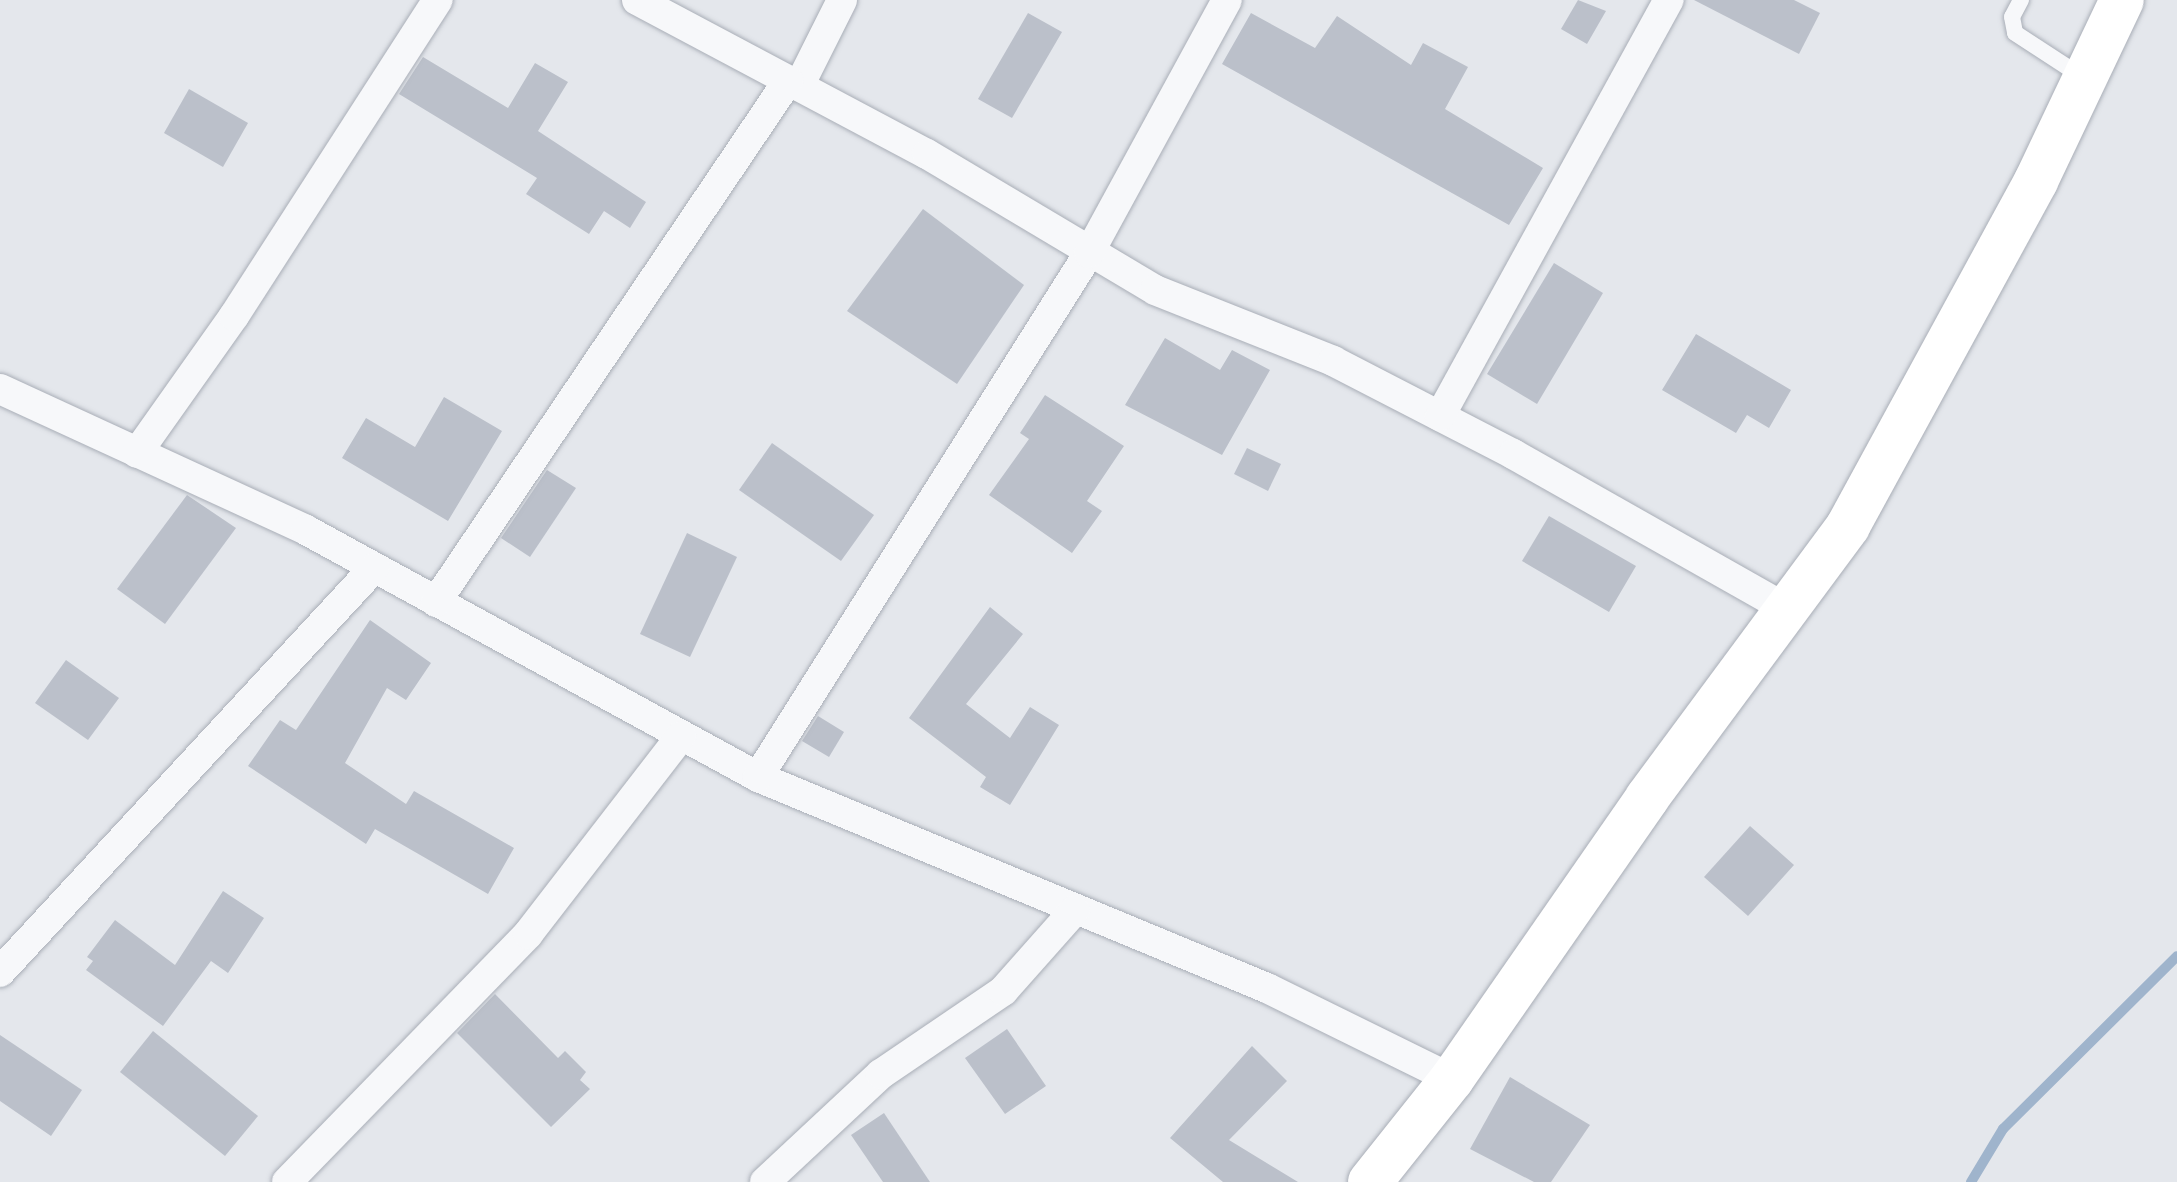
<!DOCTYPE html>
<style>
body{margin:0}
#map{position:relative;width:2177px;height:1182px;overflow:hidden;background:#e4e7ec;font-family:Ubuntu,sans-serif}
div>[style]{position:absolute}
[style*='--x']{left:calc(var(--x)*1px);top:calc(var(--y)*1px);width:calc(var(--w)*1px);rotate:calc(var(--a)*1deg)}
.stream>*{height:10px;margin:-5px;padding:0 5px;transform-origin:5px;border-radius:5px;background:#9fb4cc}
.building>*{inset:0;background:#bbc0ca}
.roads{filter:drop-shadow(0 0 2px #a9aeb7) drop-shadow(0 0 2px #a9aeb7)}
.lane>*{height:16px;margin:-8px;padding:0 8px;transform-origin:8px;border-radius:8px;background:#f7f8fa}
.street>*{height:30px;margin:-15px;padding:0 15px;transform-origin:15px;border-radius:15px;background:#f7f8fa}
.secondary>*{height:44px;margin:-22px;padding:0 22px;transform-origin:22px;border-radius:22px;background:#fff}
span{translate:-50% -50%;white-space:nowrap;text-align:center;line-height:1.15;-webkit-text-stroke:7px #f4f6f9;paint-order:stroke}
</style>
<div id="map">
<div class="stream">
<div style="--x:1971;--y:1182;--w:62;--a:-58.9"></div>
<div style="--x:2003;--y:1129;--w:245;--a:-44.8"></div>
</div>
<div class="building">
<div style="clip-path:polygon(1578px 0,1606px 11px,1587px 44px,1561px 29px)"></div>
<div style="clip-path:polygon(1694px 0,1794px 0,1820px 13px,1799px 54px)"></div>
<div style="clip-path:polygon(1028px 13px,1062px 32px,1012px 118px,978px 99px)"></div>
<div style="clip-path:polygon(1251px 13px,1315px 48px,1337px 16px,1411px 65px,1423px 43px,1468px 67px,1445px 109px,1543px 168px,1509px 225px,1222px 64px)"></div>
<div style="clip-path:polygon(423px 57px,508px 108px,535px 63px,568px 82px,538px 131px,646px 202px,630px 228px,604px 211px,589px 234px,526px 194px,537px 178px,399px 94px)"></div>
<div style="clip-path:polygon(189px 89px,248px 123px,223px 167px,164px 133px)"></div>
<div style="clip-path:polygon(923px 209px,1024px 285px,957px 384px,847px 311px)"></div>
<div style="clip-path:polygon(1554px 263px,1603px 293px,1537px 404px,1487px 374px)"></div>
<div style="clip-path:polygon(1696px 334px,1791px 390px,1769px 428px,1747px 415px,1736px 433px,1662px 390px)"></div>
<div style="clip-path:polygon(1165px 338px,1220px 370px,1232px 350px,1270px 370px,1222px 455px,1125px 405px)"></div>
<div style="clip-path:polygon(1045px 395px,1124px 446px,1087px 501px,1102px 511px,1072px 553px,989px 495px,1029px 439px,1020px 433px)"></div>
<div style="clip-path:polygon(444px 397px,502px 431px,448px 521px,342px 458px,366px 418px,415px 447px)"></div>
<div style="clip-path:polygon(772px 443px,874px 515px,841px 561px,739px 490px)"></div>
<div style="clip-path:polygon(1247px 448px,1281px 464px,1268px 491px,1234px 474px)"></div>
<div style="clip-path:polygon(547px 470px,576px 488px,530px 557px,501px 538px)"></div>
<div style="clip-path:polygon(187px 495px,236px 528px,165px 624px,117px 589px)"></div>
<div style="clip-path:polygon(1549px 516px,1636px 566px,1609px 612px,1522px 561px)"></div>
<div style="clip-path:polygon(687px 533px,737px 557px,690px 657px,640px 634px)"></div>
<div style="clip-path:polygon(990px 607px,1023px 634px,966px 704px,1010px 738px,1030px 707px,1059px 725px,1010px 805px,980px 787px,986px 777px,909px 718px)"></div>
<div style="clip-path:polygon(370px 620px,431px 663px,406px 700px,387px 688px,345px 763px,406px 804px,414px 791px,514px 848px,488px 894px,375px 829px,366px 844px,248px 766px,280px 720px,296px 730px)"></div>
<div style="clip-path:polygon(66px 660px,119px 698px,88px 740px,35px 703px)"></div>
<div style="clip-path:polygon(818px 716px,844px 732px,829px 757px,802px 741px)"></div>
<div style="clip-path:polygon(1750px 826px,1794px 865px,1748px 916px,1704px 877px)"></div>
<div style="clip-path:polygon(223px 891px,264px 918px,228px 973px,211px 961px,163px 1026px,86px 970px,93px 961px,87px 957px,115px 920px,175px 965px)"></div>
<div style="clip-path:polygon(495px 994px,558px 1058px,565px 1051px,586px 1072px,580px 1080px,590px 1089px,551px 1127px,457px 1033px)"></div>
<div style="clip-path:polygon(1007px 1029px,1046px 1086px,1005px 1114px,965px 1058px)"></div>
<div style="clip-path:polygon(153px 1031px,258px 1116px,225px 1156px,120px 1072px)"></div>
<div style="clip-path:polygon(0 1035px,82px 1090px,51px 1136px,0 1101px)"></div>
<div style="clip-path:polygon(1252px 1046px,1287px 1081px,1229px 1140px,1298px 1182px,1223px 1182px,1170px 1138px)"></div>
<div style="clip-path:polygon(1510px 1077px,1590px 1125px,1551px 1182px,1534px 1182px,1470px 1149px)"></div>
<div style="clip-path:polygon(884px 1113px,930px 1182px,883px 1182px,851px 1135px)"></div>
</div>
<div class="roads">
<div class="lane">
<div style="--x:2021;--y:0;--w:19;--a:118"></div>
<div style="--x:2012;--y:17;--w:16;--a:79"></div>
<div style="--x:2015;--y:33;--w:82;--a:33.1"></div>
</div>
<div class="street">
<div style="--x:637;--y:0;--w:328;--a:28"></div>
<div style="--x:927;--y:154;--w:265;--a:30.8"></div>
<div style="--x:1155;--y:290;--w:192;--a:21.7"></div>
<div style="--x:1333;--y:361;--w:203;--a:27.3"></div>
<div style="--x:1513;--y:454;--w:317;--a:29.5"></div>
<div style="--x:799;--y:86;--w:96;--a:-63.4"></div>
<div style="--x:0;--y:389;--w:337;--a:24.7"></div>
<div style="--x:306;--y:530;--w:515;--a:28.65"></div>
<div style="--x:758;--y:777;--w:551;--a:22.52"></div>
<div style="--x:1267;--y:988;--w:206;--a:26.2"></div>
<div style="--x:1440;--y:416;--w:475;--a:-61.2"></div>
<div style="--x:137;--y:453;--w:168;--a:-54.7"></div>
<div style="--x:234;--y:316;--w:376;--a:-57.2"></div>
<div style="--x:436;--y:602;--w:629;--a:-55.96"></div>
<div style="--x:758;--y:777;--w:620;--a:-57.72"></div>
<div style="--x:1089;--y:253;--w:288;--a:-61.4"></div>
<div style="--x:0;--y:972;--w:551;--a:-47.21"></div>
<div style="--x:287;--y:1182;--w:346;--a:-45.8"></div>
<div style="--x:528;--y:934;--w:250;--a:-52.3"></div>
<div style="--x:765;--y:1182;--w:158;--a:-43"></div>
<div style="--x:881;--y:1074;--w:148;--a:-34.2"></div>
<div style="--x:1003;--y:991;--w:108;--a:-48.4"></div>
</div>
<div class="secondary">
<div style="--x:1370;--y:1182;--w:132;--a:-51.5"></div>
<div style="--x:1452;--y:1079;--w:342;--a:-55.2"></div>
<div style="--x:1647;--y:798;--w:338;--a:-53.5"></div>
<div style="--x:1848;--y:526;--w:393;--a:-61.4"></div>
<div style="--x:2036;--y:181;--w:200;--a:-64.6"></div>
</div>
</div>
</div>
